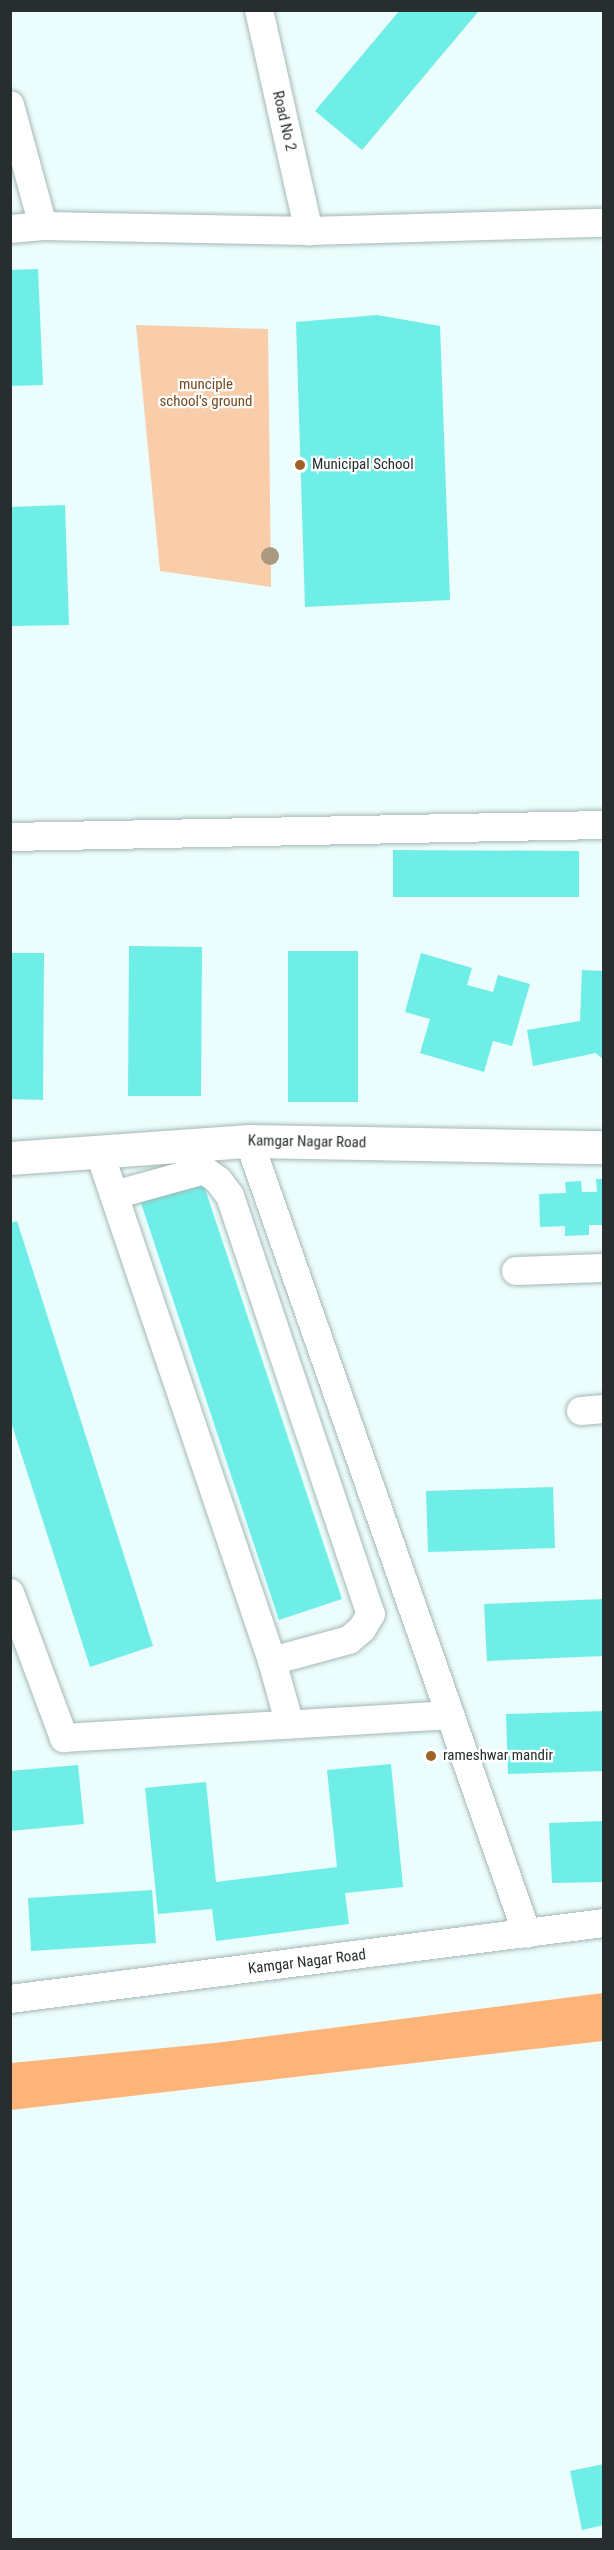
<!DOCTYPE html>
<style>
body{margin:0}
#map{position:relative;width:614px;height:2550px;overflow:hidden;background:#ebfdfc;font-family:"Roboto Condensed",sans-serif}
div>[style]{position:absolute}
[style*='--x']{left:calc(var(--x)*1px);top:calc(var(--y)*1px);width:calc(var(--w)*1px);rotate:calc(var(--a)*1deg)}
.green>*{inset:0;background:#f9cda9}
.water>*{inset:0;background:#fcb478}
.building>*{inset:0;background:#6feee7}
.roads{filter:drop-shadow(0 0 2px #a5b7b5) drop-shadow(0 0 2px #a5b7b5)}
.minor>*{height:28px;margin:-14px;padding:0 14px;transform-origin:14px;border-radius:14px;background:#fff}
.tertiary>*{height:33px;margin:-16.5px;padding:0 16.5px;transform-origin:16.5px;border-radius:16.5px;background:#fff}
.trees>*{width:18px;height:18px;margin:-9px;border-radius:50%;background:#ab9981}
.dots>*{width:16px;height:16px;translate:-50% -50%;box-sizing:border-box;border:3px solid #fff;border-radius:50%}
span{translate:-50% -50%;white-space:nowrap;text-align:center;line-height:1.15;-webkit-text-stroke:4.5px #fff;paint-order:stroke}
.street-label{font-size:15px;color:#272e2d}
.park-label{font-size:15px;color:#77481d}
.poi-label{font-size:15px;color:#272e2d}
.left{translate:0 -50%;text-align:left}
.frame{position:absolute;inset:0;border:12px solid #272e2d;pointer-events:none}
</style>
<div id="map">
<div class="green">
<div style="clip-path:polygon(136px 325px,268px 329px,271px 587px,160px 571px)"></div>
</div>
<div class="water">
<div style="clip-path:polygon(603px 1993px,603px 2041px,11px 2110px,11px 2063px,215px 2043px)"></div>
</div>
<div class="building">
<div style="clip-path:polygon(400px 10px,478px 12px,362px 150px,315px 111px)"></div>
<div style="clip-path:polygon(38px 269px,43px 385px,10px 386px,10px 270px)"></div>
<div style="clip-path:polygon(377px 315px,440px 326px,450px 600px,305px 607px,296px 322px)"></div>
<div style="clip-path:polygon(65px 505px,69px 625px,10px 626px,10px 507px)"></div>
<div style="clip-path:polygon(393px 850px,579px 851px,579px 897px,393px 897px)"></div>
<div style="clip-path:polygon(129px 946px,202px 947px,201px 1096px,128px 1096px)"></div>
<div style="clip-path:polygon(288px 951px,358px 951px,358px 1102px,288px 1102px)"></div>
<div style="clip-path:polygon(10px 953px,44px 953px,43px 1100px,10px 1099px)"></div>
<div style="clip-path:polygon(421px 953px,472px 968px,467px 985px,493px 992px,498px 975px,530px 984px,512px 1046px,493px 1041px,484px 1072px,420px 1053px,430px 1019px,405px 1012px)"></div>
<div style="clip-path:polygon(582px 970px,604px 971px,604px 1060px,596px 1053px,533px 1066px,527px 1030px,580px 1021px)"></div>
<div style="clip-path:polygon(200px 1174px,342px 1599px,279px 1620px,138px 1194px)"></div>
<div style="clip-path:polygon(596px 1179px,604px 1179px,604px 1225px,589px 1225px,589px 1235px,565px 1236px,565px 1226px,540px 1227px,539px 1194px,566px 1193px,565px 1182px,581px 1181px,582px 1192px,597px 1192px)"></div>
<div style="clip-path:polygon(17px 1221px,153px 1646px,90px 1667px,10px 1419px,10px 1223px)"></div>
<div style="clip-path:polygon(553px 1487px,555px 1548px,428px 1552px,426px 1491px)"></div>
<div style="clip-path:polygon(604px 1599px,604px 1656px,487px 1661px,484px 1604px)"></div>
<div style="clip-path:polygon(604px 1711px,604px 1771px,508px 1774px,506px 1714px)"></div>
<div style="clip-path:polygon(391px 1764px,403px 1887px,345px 1893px,349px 1924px,216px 1941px,212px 1909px,158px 1914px,145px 1788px,206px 1782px,216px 1882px,337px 1867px,327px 1770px)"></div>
<div style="clip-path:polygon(78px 1765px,84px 1824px,10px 1831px,10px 1771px)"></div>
<div style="clip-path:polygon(604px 1821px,604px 1882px,552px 1883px,549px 1823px)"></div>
<div style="clip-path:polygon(152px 1890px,156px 1943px,31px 1951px,28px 1898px)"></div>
<div style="clip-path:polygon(604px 2464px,604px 2525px,582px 2530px,570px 2471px)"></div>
</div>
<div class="roads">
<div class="minor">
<div style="--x:259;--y:10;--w:227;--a:77.3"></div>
<div style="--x:10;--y:105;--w:125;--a:74.7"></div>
<div style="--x:10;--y:229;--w:33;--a:-5"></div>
<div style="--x:43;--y:226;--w:266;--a:1.1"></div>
<div style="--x:309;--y:231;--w:295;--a:-1.6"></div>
<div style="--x:10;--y:837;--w:594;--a:-1.16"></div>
<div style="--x:249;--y:1141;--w:840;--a:70.68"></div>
<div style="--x:99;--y:1151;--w:539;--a:71.26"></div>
<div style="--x:272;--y:1661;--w:66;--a:74.3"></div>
<div style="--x:114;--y:1195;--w:93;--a:-15.5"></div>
<div style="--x:204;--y:1170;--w:17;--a:36"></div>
<div style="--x:218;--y:1180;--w:20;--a:53"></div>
<div style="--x:230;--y:1196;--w:441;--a:71.4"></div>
<div style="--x:371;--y:1614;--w:17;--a:121"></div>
<div style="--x:362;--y:1629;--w:17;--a:140"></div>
<div style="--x:349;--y:1640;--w:80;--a:164.7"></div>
<div style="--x:516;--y:1271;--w:88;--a:-2"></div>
<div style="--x:581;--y:1411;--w:23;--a:-5"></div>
<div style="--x:10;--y:1593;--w:155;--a:69.6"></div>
<div style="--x:64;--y:1738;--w:387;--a:-3.4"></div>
<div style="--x:10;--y:1999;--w:599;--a:-7.29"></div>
</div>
<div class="tertiary">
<div style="--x:10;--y:1158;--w:240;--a:-4.1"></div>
<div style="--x:249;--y:1141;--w:355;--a:1"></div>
</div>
</div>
<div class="trees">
<div style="left:270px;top:556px"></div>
</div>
<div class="dots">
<div style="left:300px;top:465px;background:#9f6126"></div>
<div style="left:431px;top:1756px;background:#9f6126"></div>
</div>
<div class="street-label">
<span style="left:284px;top:121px;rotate:77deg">Road No 2</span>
<span style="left:307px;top:1142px;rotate:1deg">Kamgar Nagar Road</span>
<span style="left:307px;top:1962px;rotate:-7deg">Kamgar Nagar Road</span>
</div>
<div class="park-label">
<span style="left:206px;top:393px">munciple<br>school's ground</span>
</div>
<div class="poi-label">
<span class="left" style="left:312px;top:465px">Municipal School</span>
<span class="left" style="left:443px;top:1756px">rameshwar mandir</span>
</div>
<div class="frame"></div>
</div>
